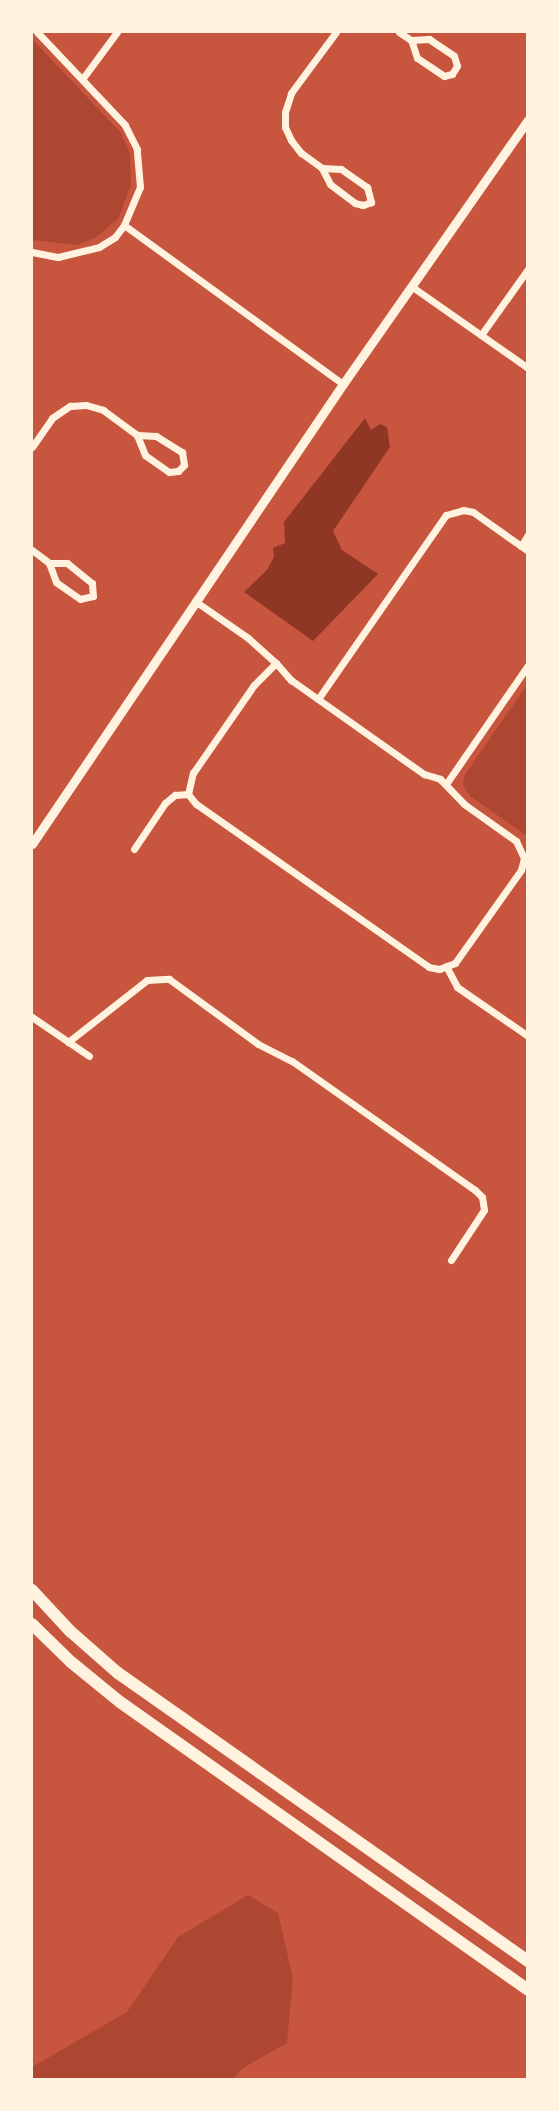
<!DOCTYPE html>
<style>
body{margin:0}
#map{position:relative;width:559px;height:2111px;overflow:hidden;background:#c8553d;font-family:Poppins,sans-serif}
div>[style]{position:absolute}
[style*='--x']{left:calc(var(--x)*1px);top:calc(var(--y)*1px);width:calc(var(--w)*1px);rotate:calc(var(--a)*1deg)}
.green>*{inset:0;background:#ae4732}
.water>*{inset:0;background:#8f3625}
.minor>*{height:7px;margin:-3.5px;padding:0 3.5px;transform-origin:3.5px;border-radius:3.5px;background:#fff3e0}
.tertiary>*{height:9px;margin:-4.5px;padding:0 4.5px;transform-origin:4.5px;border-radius:4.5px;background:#fff3e0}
.primary>*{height:12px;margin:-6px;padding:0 6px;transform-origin:6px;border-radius:6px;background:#fff3e0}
span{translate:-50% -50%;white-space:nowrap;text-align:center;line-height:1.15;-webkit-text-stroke:5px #fff3e0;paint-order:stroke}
.frame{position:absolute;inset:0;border:33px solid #fff3e0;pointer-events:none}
</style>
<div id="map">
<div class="green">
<div style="clip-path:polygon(32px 39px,121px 133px,130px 154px,131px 184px,118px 219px,95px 238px,77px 245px,32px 240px)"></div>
<div style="clip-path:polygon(527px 685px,527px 836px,470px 796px,463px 786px,464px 776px)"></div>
<div style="clip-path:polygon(248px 1895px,278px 1913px,293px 1978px,287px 2043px,243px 2068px,233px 2079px,32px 2079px,32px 2067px,127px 2012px,178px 1937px)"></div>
</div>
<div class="water">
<div style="clip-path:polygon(365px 418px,371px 430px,380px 424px,387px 427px,390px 447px,333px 531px,342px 550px,378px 574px,313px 641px,244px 592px,267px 570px,274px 557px,273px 548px,285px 543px,284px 522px)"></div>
</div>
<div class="minor">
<div style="--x:399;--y:32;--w:14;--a:34"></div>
<div style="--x:429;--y:39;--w:30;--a:34"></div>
<div style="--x:454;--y:56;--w:10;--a:73"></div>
<div style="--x:457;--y:66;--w:9;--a:122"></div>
<div style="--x:452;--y:74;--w:8;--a:166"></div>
<div style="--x:444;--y:76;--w:32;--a:-146"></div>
<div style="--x:417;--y:58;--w:19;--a:-108"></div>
<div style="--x:411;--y:40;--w:18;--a:-3"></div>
<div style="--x:83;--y:78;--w:57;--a:-53.5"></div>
<div style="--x:322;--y:168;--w:26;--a:-144"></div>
<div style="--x:301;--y:153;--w:16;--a:-128"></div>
<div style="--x:291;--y:140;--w:14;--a:-115"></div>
<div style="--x:285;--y:127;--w:15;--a:-90"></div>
<div style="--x:285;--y:112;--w:20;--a:-72"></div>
<div style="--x:291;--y:93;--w:76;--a:-53.6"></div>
<div style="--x:322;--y:168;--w:19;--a:3"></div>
<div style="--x:341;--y:169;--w:32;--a:35"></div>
<div style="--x:367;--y:187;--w:16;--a:75"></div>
<div style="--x:371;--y:202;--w:9;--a:159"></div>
<div style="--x:363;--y:205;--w:8;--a:-166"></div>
<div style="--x:355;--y:203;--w:31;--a:-143"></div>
<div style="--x:330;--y:184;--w:18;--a:-117"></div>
<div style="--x:124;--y:225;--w:271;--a:36"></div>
<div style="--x:32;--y:252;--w:26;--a:11"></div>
<div style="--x:58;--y:257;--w:42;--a:-13.7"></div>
<div style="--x:99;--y:247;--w:19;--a:-32"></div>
<div style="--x:115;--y:237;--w:15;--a:-53"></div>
<div style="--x:124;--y:225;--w:41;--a:-67.2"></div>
<div style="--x:140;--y:187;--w:38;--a:-95"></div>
<div style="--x:137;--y:149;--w:27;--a:-117"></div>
<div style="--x:125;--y:125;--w:128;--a:-133.4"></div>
<div style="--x:411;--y:286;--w:143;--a:35"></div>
<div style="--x:481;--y:335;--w:81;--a:-54.5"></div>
<div style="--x:137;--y:435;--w:19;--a:3"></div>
<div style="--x:156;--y:436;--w:31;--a:32"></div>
<div style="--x:182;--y:452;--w:13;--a:81"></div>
<div style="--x:184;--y:465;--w:8;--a:135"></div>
<div style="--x:178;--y:471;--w:9;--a:174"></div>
<div style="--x:169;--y:472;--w:29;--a:-145"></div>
<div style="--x:145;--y:455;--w:22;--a:-112"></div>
<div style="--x:32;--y:447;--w:35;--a:-55"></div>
<div style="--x:52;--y:418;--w:22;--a:-34"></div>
<div style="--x:70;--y:406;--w:16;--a:-4"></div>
<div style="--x:86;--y:405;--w:18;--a:16"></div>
<div style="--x:103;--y:410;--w:42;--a:36.3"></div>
<div style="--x:521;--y:546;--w:13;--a:-58"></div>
<div style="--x:32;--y:550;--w:21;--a:37"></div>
<div style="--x:49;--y:563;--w:18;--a:0"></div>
<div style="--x:67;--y:563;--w:32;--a:39"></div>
<div style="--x:92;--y:583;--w:13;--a:86"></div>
<div style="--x:93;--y:596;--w:13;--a:167"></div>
<div style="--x:80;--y:599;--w:29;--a:-145"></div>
<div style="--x:56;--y:582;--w:20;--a:-110"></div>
<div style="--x:195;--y:601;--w:65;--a:34.9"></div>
<div style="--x:248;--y:638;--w:38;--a:42"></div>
<div style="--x:276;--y:663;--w:23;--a:49"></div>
<div style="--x:291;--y:680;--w:163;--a:35.3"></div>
<div style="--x:424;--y:774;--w:17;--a:17"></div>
<div style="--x:440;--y:779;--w:35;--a:46"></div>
<div style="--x:464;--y:804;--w:64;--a:35.4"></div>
<div style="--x:516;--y:841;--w:19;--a:65"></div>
<div style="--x:524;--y:858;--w:12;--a:104"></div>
<div style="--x:521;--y:870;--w:114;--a:125.4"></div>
<div style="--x:455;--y:963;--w:17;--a:159"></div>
<div style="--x:439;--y:969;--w:10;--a:-169"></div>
<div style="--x:429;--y:967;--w:284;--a:-145"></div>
<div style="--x:196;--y:804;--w:13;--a:-129"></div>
<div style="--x:188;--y:794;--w:22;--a:-77"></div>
<div style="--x:193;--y:773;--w:107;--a:-55.3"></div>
<div style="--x:254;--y:685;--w:31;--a:-45"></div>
<div style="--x:318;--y:699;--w:224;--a:-55.2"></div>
<div style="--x:446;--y:515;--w:18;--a:-16"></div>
<div style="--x:463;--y:510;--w:10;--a:11"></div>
<div style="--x:473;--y:512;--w:67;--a:35.3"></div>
<div style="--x:446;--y:784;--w:145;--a:-55.4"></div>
<div style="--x:134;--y:849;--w:55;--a:-56"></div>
<div style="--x:165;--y:803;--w:13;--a:-39"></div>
<div style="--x:175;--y:795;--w:13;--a:-4"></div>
<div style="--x:446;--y:966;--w:24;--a:62"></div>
<div style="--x:457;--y:987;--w:86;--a:34.6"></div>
<div style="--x:32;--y:1017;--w:69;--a:34.4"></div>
<div style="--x:68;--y:1042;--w:100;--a:-38.1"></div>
<div style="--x:147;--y:980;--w:22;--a:-3"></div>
<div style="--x:169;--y:979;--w:110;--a:36.1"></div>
<div style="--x:258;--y:1044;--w:38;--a:27"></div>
<div style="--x:292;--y:1061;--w:224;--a:35.2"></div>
<div style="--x:475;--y:1190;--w:10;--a:45"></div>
<div style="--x:482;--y:1197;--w:13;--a:81"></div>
<div style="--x:484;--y:1210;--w:60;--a:123.4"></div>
</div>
<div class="tertiary">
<div style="--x:32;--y:844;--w:555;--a:-55.94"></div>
<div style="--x:343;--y:384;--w:322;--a:-55"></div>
</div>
<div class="primary">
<div style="--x:32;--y:1590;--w:56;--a:47.2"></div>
<div style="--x:70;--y:1631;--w:64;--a:41.2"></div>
<div style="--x:118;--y:1673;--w:501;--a:35.09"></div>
<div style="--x:32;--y:1624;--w:54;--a:44.3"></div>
<div style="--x:71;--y:1662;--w:63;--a:39.2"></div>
<div style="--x:120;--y:1702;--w:499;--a:35.2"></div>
</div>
<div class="frame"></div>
</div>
